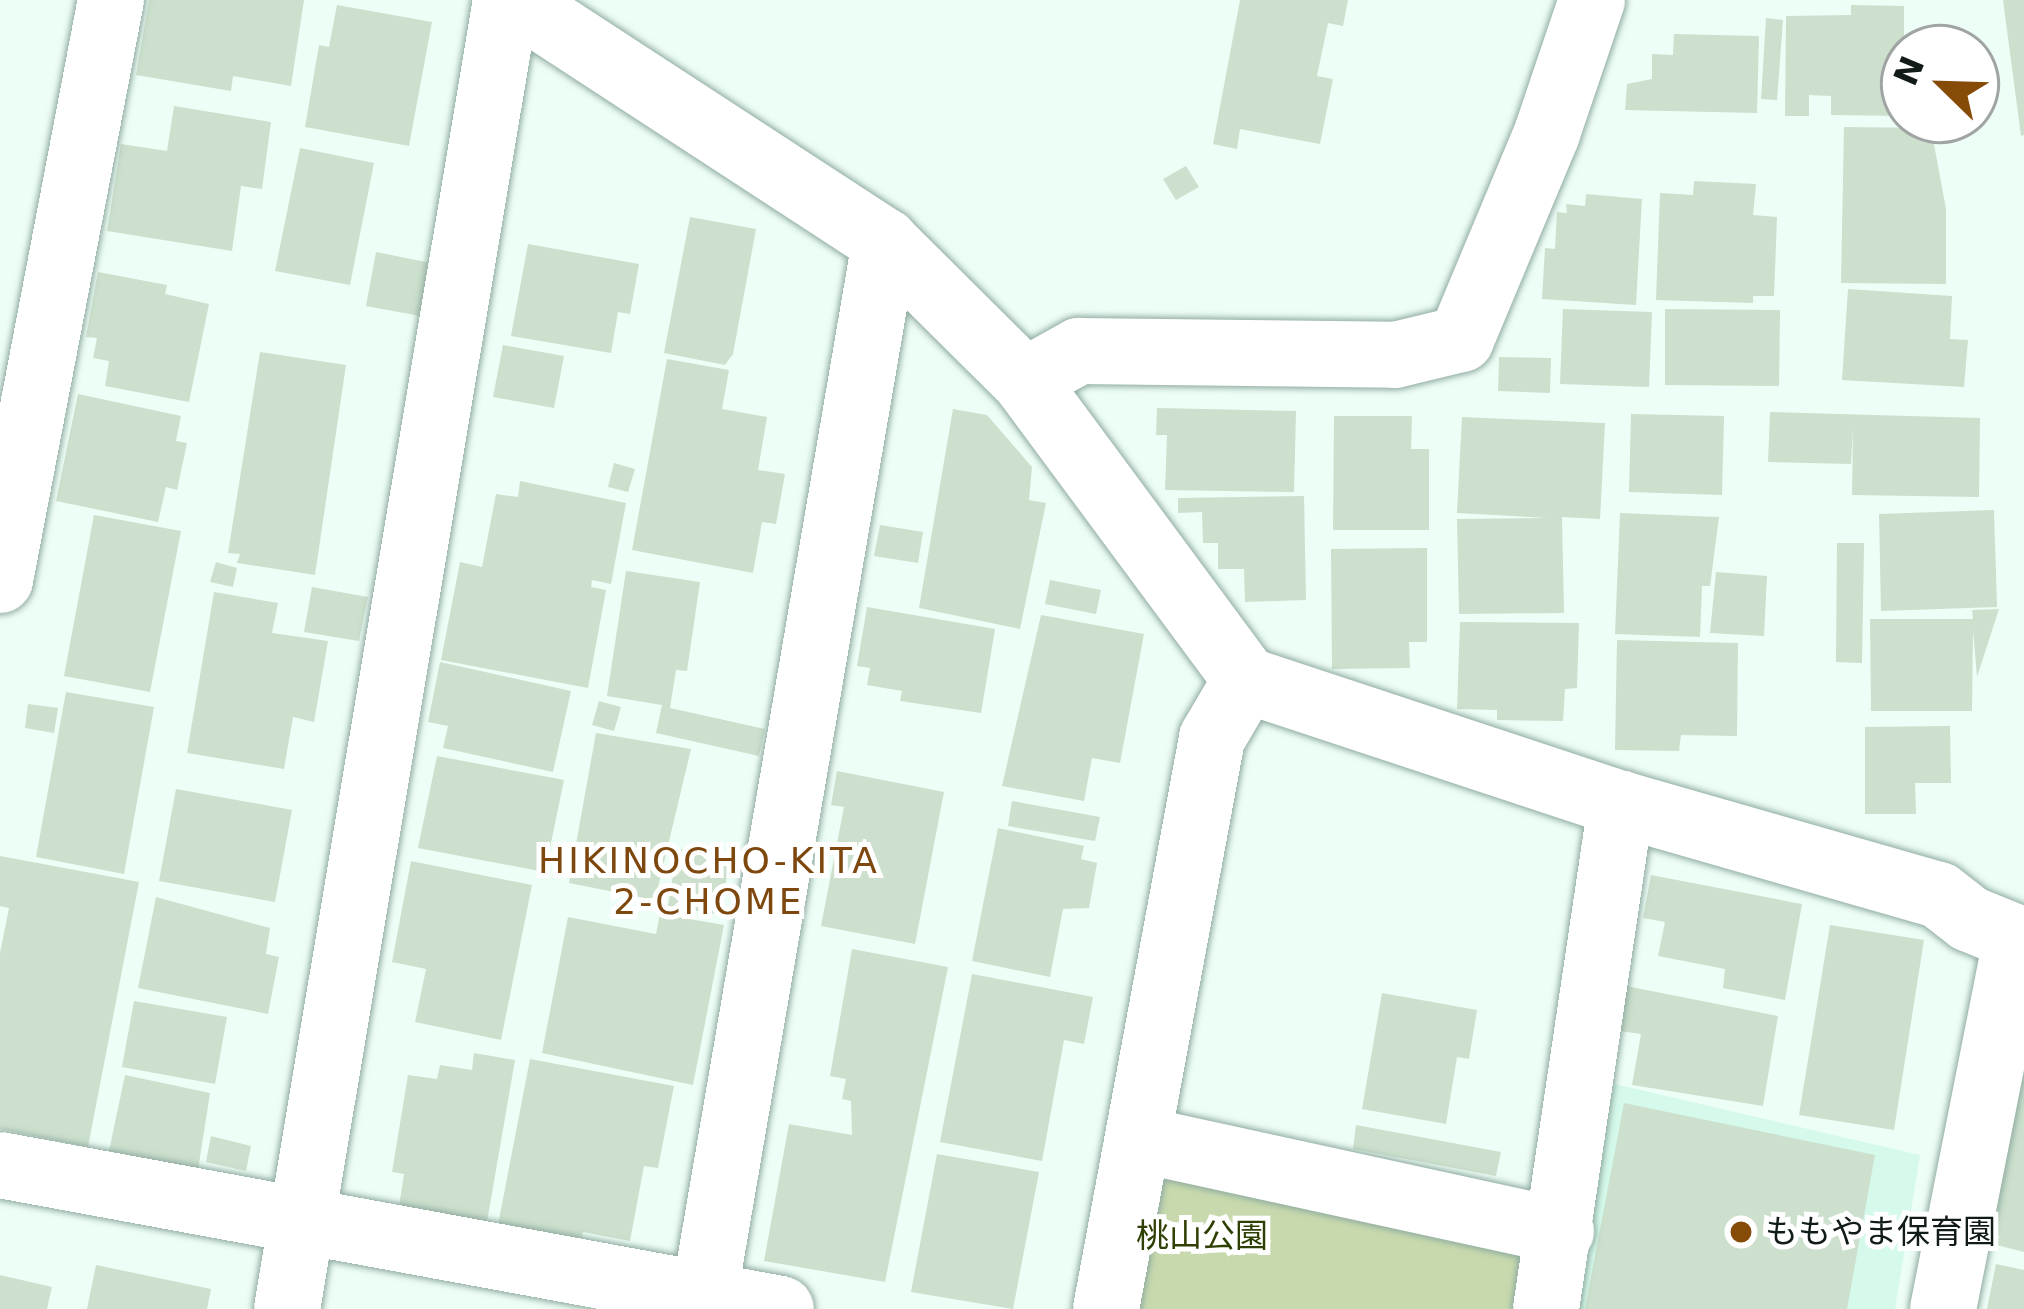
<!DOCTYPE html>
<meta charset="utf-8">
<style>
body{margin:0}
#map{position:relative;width:2024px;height:1309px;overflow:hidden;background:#edfef6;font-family:"DejaVu Sans","Noto Sans JP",sans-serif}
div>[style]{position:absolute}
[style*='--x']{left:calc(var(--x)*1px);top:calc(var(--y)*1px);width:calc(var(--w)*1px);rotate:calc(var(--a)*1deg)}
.built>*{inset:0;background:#d5faeb}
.green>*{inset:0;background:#c8daad}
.building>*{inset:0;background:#cce0cd}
.roads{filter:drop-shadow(0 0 3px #91aca1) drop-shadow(0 0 3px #91aca1)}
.minor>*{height:66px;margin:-33px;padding:0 33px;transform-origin:33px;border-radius:33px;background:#fff}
.dots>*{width:33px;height:33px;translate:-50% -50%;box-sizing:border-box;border:6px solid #fff;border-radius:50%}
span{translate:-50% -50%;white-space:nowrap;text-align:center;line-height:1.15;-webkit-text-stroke:10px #fff;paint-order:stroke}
.poi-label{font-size:33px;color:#111b17}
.left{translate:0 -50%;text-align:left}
.park-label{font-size:33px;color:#2f4004}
.neighbourhood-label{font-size:36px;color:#7e470d;letter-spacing:3px}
.north{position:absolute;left:1880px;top:24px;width:120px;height:120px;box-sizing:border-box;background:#fff;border:3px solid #a0a4a2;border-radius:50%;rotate:293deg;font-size:33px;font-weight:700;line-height:48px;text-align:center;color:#111b17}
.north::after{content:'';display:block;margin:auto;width:42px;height:54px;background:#874b08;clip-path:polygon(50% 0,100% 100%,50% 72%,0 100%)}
</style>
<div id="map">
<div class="built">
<div style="clip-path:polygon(1602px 1081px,1920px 1155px,1895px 1309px,1560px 1309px)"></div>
</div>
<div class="green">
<div style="clip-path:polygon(1143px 1149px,1552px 1237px,1539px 1309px,1113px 1309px)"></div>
</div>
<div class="building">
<div style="clip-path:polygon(149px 0,304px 0,291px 86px,233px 76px,231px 91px,136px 75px)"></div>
<div style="clip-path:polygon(1240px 0,1348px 0,1343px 26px,1328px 23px,1317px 76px,1333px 79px,1320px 144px,1240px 129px,1237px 149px,1213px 144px)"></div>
<div style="clip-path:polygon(2003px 0,2024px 0,2024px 135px,2021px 136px)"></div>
<div style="clip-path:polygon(337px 5px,432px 22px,409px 146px,305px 127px,319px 45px,329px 47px)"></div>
<div style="clip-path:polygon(1851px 5px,1904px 6px,1904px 116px,1831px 115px,1831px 96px,1809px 95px,1809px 116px,1785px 116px,1786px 16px,1851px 15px)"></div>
<div style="clip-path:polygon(1766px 18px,1783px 20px,1777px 100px,1761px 99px)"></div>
<div style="clip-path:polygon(1674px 34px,1759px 36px,1757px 113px,1625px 110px,1627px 84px,1652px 79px,1652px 54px,1673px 55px)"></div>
<div style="clip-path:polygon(174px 106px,271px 122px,262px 189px,241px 186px,232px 251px,107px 231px,121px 144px,167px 151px)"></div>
<div style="clip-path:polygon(1844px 127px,1931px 128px,1946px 209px,1946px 284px,1841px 283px)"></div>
<div style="clip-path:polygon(300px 148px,374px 163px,350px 285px,275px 271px)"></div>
<div style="clip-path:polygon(1186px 166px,1199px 187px,1176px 200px,1163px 179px)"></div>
<div style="clip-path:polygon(1694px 181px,1756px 184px,1753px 215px,1777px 217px,1774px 296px,1753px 296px,1753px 303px,1656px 300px,1660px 193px,1693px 195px)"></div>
<div style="clip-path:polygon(1586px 194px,1642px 199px,1636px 305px,1542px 299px,1545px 248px,1555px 249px,1557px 212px,1567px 213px,1566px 204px,1585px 206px)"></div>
<div style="clip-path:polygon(690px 217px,756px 229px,733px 354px,725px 365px,664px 353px)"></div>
<div style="clip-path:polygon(528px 244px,639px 264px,630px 314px,618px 312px,611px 353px,511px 336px)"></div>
<div style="clip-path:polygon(376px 252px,431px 263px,420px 316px,366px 306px)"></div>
<div style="clip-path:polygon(98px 272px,167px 285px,165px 294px,209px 304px,189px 402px,105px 386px,109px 361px,93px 358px,97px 338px,86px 337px)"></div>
<div style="clip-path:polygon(1848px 289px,1952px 296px,1950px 339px,1968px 340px,1964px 387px,1842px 380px)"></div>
<div style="clip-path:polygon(1563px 309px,1652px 312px,1649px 387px,1560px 384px)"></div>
<div style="clip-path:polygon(1665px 309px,1780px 310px,1779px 386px,1665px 385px)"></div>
<div style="clip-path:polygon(503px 345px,564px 356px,554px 408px,493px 397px)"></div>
<div style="clip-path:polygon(260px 352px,346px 365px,315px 575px,237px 563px,240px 554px,228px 553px)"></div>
<div style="clip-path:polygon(1499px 357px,1551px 358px,1550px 393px,1498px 391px)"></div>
<div style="clip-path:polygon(667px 359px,729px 370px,722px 409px,767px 417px,758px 470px,785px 474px,776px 524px,762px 522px,753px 573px,632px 550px)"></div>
<div style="clip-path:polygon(78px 394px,181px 416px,176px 441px,187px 443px,177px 490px,166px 487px,158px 522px,56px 501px)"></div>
<div style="clip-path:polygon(1157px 408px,1296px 411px,1294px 492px,1165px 490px,1167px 435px,1156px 435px)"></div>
<div style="clip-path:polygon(953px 409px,987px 415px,1032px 467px,1029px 500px,1046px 503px,1020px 629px,919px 608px)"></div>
<div style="clip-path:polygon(1770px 412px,1980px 418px,1979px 497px,1852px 495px,1853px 428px,1851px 464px,1768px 462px)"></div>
<div style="clip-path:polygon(1631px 414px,1724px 416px,1722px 495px,1629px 492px)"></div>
<div style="clip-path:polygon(1334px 416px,1412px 416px,1411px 449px,1429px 449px,1429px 530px,1333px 530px)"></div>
<div style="clip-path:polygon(1462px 417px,1605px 423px,1600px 519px,1562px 517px,1564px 613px,1459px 614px,1457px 519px,1547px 518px,1457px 513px)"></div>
<div style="clip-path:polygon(614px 463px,635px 469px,628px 492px,608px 487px)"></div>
<div style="clip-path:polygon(520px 481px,626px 503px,611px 584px,592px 580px,591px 587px,606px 590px,588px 688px,441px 660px,460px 562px,482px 567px,496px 494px,518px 497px)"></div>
<div style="clip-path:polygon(1304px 496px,1306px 600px,1245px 602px,1244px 569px,1218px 569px,1218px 543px,1203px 543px,1202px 512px,1178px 513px,1178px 498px)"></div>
<div style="clip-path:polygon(1994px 510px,1997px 607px,1881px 611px,1879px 514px)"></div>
<div style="clip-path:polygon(1620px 513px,1719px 517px,1710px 586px,1702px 586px,1700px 637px,1615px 634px)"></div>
<div style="clip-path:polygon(94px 515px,181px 531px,150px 692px,64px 676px)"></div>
<div style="clip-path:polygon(880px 525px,923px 532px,918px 563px,874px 556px)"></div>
<div style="clip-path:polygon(1837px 543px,1864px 543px,1862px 663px,1836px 662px)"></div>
<div style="clip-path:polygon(1427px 548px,1427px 642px,1409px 642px,1410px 668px,1332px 669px,1331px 549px)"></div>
<div style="clip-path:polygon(216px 562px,237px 568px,233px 587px,210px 582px)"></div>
<div style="clip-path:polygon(626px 571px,700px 582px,687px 671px,676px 670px,670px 708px,765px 729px,759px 756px,656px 733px,662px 705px,607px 696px)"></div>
<div style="clip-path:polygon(1716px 572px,1767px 576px,1764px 636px,1710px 633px)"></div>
<div style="clip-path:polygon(1050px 580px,1101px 590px,1096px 614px,1045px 604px)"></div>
<div style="clip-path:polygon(312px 587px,368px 597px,359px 641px,304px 632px)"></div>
<div style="clip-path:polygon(214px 592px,278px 603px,272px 633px,328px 641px,314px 722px,293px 717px,284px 769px,187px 753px)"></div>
<div style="clip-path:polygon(867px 607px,995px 629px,981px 713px,900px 701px,902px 691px,867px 685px,870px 668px,857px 666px)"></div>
<div style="clip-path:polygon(1999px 609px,1977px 677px,1973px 630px,1972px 711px,1871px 711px,1870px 619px,1973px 619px,1972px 610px)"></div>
<div style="clip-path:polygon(1041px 615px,1144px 634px,1120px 763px,1092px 758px,1084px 801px,1002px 786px)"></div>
<div style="clip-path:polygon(1460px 622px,1579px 623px,1577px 688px,1565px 689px,1563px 721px,1497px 720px,1497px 710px,1457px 709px)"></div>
<div style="clip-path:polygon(1617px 640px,1738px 643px,1737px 736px,1681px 735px,1679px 751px,1615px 750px)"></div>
<div style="clip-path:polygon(440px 662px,571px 691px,553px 772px,443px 748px,448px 726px,428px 722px)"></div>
<div style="clip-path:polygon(66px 692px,154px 707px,124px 874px,36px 857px)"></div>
<div style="clip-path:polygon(599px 701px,621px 707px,614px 731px,592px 725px)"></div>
<div style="clip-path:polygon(28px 704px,58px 708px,54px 733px,25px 728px)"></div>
<div style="clip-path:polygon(1950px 726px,1951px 783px,1915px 783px,1916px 814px,1865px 814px,1865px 727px)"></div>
<div style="clip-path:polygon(596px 733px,691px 749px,655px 900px,569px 883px)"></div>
<div style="clip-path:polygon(437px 756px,564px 780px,545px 872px,418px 848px)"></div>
<div style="clip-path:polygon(837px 771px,944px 792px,915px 944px,821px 926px,844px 807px,831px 805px)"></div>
<div style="clip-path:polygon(176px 789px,292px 810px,275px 902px,159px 881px)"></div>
<div style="clip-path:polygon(1012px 801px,1100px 817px,1095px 841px,1008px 826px)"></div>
<div style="clip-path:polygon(998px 828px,1084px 846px,1081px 859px,1097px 863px,1089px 908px,1063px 909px,1050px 977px,972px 961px)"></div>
<div style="clip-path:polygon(677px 849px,730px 856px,721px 915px,668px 906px)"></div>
<div style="clip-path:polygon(0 856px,139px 882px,88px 1147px,0 1129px,0 953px,9px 908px,0 906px)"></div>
<div style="clip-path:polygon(411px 861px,532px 885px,501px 1040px,415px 1022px,426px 969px,392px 962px)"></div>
<div style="clip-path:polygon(1651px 875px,1802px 904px,1785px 1000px,1723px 988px,1725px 969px,1658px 956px,1665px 922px,1643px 918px)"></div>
<div style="clip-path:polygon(156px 897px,270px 928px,266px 954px,279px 957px,268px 1014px,138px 988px)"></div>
<div style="clip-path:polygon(660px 914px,724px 925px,693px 1085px,542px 1053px,568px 917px,656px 934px)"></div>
<div style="clip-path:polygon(1830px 925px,1924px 940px,1894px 1130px,1799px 1115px)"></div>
<div style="clip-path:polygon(852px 949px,948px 967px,885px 1282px,764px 1261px,789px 1124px,852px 1135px,851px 1101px,842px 1099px,846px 1079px,830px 1076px)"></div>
<div style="clip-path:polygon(972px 974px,1093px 997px,1084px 1044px,1064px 1040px,1042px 1161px,940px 1142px)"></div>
<div style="clip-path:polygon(1626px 986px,1778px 1016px,1763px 1106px,1632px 1085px,1641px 1034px,1620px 1031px)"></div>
<div style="clip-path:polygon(1382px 993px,1477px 1010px,1469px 1059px,1457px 1057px,1446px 1124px,1362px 1109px)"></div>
<div style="clip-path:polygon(134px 1001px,227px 1017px,215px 1084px,122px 1067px)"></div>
<div style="clip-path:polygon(474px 1053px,515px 1060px,487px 1222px,399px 1207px,404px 1174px,392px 1172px,408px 1075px,437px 1079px,440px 1065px,472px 1070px)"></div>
<div style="clip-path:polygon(530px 1059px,674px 1086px,658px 1168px,644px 1166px,630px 1241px,583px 1232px,580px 1245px,497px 1230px)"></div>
<div style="clip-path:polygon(2023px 1070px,2024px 1070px,2024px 1252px,1989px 1243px)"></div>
<div style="clip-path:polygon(125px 1075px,210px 1093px,198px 1170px,109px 1151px)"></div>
<div style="clip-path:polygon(1624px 1103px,1875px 1155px,1847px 1309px,1585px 1309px)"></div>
<div style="clip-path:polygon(1356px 1125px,1501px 1152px,1496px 1176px,1353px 1149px)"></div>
<div style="clip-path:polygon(211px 1136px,251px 1146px,246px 1171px,206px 1162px)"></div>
<div style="clip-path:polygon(937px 1154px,1039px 1172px,1013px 1309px,911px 1292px)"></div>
<div style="clip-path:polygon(1996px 1264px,2024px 1270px,2024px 1309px,1987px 1309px)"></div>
<div style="clip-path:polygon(96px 1265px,211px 1289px,207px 1309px,87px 1309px)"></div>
<div style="clip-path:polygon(0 1275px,52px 1287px,47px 1309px,0 1309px)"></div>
</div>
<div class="roads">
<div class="minor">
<div style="--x:514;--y:0;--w:443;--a:33.1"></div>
<div style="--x:885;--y:242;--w:197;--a:44.8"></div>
<div style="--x:1025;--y:381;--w:372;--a:53.5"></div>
<div style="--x:1025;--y:381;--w:62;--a:-29.1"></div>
<div style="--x:1079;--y:351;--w:316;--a:0.7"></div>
<div style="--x:1395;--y:355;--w:68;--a:-13.6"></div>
<div style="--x:1461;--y:339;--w:223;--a:-67.3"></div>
<div style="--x:1547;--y:133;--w:140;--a:-71.3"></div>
<div style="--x:0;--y:580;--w:591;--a:-79.17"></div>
<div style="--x:1138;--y:1139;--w:433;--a:12.3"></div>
<div style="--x:0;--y:1165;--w:794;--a:10.45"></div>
<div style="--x:287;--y:1309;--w:1327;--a:-80.5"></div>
<div style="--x:702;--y:1309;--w:1083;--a:-80.27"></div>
<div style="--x:1106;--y:1309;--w:581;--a:-79.48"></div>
<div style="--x:1212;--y:738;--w:67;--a:-59.6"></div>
<div style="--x:1246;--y:680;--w:395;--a:18.3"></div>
<div style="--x:1621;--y:804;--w:331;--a:16"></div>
<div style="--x:1939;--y:895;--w:39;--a:38"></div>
<div style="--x:1970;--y:919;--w:58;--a:22.2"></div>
<div style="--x:1546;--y:1309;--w:511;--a:-81.55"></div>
<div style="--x:1943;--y:1309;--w:376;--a:-78.8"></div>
</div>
</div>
<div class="dots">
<div style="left:1741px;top:1232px;background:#874b08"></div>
</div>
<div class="poi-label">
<span class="left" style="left:1765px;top:1232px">ももやま保育園</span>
</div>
<div class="park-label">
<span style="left:1202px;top:1236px">桃山公園</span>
</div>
<div class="neighbourhood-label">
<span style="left:709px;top:881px">HIKINOCHO-KITA<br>2-CHOME</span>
</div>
<div class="north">N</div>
</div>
